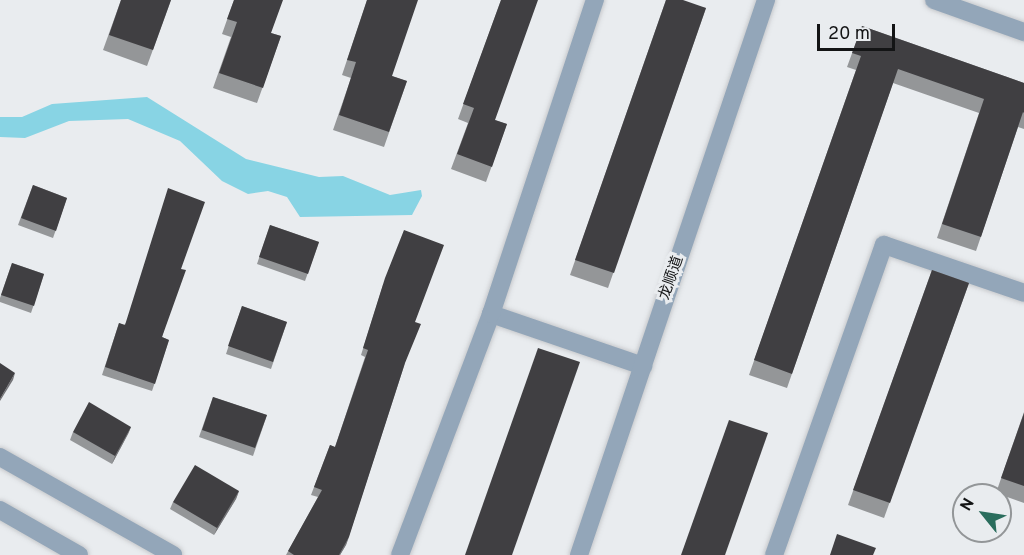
<!DOCTYPE html>
<meta charset="utf-8">
<style>
body{margin:0}
#map{position:relative;width:1024px;height:555px;overflow:hidden;background:#e9ecef;font-family:Overpass,"Noto Sans SC",sans-serif}
div>[style]{position:absolute}
[style*='--x']{left:calc(var(--x)*1px);top:calc(var(--y)*1px);width:calc(var(--w)*1px);rotate:calc(var(--a)*1deg)}
.water>*{inset:0;background:#88d4e4}
.roads{filter:drop-shadow(0 0 2px #c7c9cc) drop-shadow(0 0 2px #c7c9cc)}
.minor>*{height:18px;margin:-9px;padding:0 9px;transform-origin:9px;border-radius:9px;background:#93a6b9}
.wall>*{inset:0;background:#949698}
.shaded-wall>*{inset:0;background:#737376}
.building>*{inset:0;background:#403f42}
span{translate:-50% -50%;white-space:nowrap;text-align:center;line-height:1.15;-webkit-text-stroke:6px #e9ecef;paint-order:stroke}
.street-label{font-size:15px;color:#131415}
.north{position:absolute;left:952px;top:483px;width:60px;height:60px;box-sizing:border-box;background:#e9ecef;border:2px solid #939698;border-radius:50%;rotate:300deg;font-size:16px;font-weight:700;line-height:24px;text-align:center;color:#131415}
.north::after{content:'';display:block;margin:auto;width:21px;height:27px;background:#2a6d5d;clip-path:polygon(50% 0,100% 100%,50% 72%,0 100%)}
.scale{position:absolute;left:817px;top:24px;width:78px;height:27px;box-sizing:border-box;border:3px solid #131415;border-top:0;padding-left:8px;font-size:18px;line-height:21px;white-space:nowrap;color:#131415;-webkit-text-stroke:4px #e9ecef;paint-order:stroke}
</style>
<div id="map">
<div class="water">
<div style="clip-path:polygon(147px 97px,246px 159px,319px 177px,343px 176px,390px 195px,421px 190px,422px 196px,412px 215px,300px 217px,287px 197px,268px 191px,248px 194px,222px 181px,180px 141px,128px 119px,69px 121px,25px 138px,0 137px,0 117px,22px 117px,52px 104px)"></div>
</div>
<div class="roads">
<div class="minor">
<div style="--x:934;--y:0;--w:96;--a:19.6"></div>
<div style="--x:491;--y:314;--w:161;--a:18.9"></div>
<div style="--x:0;--y:457;--w:199;--a:29.5"></div>
<div style="--x:0;--y:510;--w:91;--a:29.7"></div>
<div style="--x:400;--y:555;--w:258;--a:-69.3"></div>
<div style="--x:491;--y:314;--w:331;--a:-71.7"></div>
<div style="--x:579;--y:555;--w:586;--a:-71.38"></div>
<div style="--x:774;--y:555;--w:329;--a:-70.5"></div>
<div style="--x:884;--y:245;--w:148;--a:18.9"></div>
</div>
</div>
<div class="wall">
<div style="clip-path:polygon(121px 0,171px 0,147px 66px,103px 50px)"></div>
<div style="clip-path:polygon(234px 0,271px 33px,281px 36px,257px 103px,213px 88px,231px 37px,222px 34px)"></div>
<div style="clip-path:polygon(367px 0,392px 76px,407px 81px,384px 147px,333px 130px,351px 78px,342px 75px)"></div>
<div style="clip-path:polygon(501px 0,495px 120px,507px 124px,486px 182px,451px 169px,468px 123px,458px 119px)"></div>
<div style="clip-path:polygon(666px 0,706px 8px,608px 288px,570px 275px)"></div>
<div style="clip-path:polygon(862px 26px,1024px 83px,1024px 129px,1018px 127px,976px 251px,937px 238px,979px 113px,893px 83px,787px 388px,749px 375px,856px 70px,847px 67px)"></div>
<div style="clip-path:polygon(33px 185px,67px 198px,53px 238px,18px 225px)"></div>
<div style="clip-path:polygon(270px 225px,319px 242px,305px 281px,257px 264px)"></div>
<div style="clip-path:polygon(12px 263px,44px 274px,31px 313px,0 302px,0 298px)"></div>
<div style="clip-path:polygon(181px 269px,162px 337px,169px 340px,152px 391px,102px 375px,119px 323px,124px 325px)"></div>
<div style="clip-path:polygon(932px 270px,969px 283px,884px 518px,848px 505px)"></div>
<div style="clip-path:polygon(383px 285px,415px 322px,404px 366px,346px 545px,340px 555px,286px 555px,318px 497px,311px 495px,330px 445px,335px 447px,365px 357px,361px 355px)"></div>
<div style="clip-path:polygon(242px 306px,287px 322px,271px 369px,226px 354px)"></div>
<div style="clip-path:polygon(213px 397px,267px 415px,253px 456px,199px 437px)"></div>
<div style="clip-path:polygon(1024px 412px,1024px 503px,996px 493px)"></div>
<div style="clip-path:polygon(131px 427px,128px 434px,112px 464px,70px 440px,73px 432px)"></div>
<div style="clip-path:polygon(239px 491px,236px 499px,214px 535px,170px 509px,173px 502px)"></div>
</div>
<div class="shaded-wall">
<div style="clip-path:polygon(15px 373px,13px 380px,0 401px,0 399px)"></div>
<div style="clip-path:polygon(131px 427px,128px 434px,112px 464px,115px 456px)"></div>
<div style="clip-path:polygon(239px 491px,236px 499px,214px 535px,217px 528px)"></div>
<div style="clip-path:polygon(349px 537px,346px 545px,340px 555px,339px 555px)"></div>
</div>
<div class="building">
<div style="clip-path:polygon(121px 0,171px 0,153px 50px,109px 35px)"></div>
<div style="clip-path:polygon(234px 0,283px 0,271px 33px,281px 36px,263px 88px,219px 73px,237px 22px,227px 19px)"></div>
<div style="clip-path:polygon(367px 0,418px 0,392px 76px,407px 81px,389px 132px,339px 115px,356px 62px,347px 60px)"></div>
<div style="clip-path:polygon(501px 0,538px 0,495px 120px,507px 124px,492px 167px,457px 154px,474px 108px,463px 104px)"></div>
<div style="clip-path:polygon(666px 0,683px 0,706px 8px,614px 273px,575px 260px)"></div>
<div style="clip-path:polygon(862px 26px,1024px 83px,1024px 113px,1023px 112px,981px 237px,942px 224px,984px 99px,898px 69px,792px 374px,754px 360px,861px 56px,852px 53px)"></div>
<div style="clip-path:polygon(33px 185px,67px 198px,56px 231px,21px 218px)"></div>
<div style="clip-path:polygon(168px 188px,205px 202px,181px 269px,186px 270px,162px 337px,169px 340px,155px 384px,105px 367px,119px 323px,125px 325px)"></div>
<div style="clip-path:polygon(270px 225px,319px 242px,308px 274px,259px 257px)"></div>
<div style="clip-path:polygon(404px 230px,444px 245px,415px 322px,421px 324px,405px 363px,349px 537px,339px 555px,294px 555px,288px 551px,322px 490px,314px 487px,330px 445px,335px 447px,368px 350px,363px 348px,385px 278px)"></div>
<div style="clip-path:polygon(12px 263px,44px 274px,34px 306px,1px 295px)"></div>
<div style="clip-path:polygon(932px 270px,969px 283px,890px 503px,853px 490px)"></div>
<div style="clip-path:polygon(242px 306px,287px 322px,273px 362px,228px 346px)"></div>
<div style="clip-path:polygon(538px 348px,580px 362px,512px 555px,465px 555px)"></div>
<div style="clip-path:polygon(0 363px,15px 373px,0 399px)"></div>
<div style="clip-path:polygon(213px 397px,267px 415px,255px 448px,202px 430px)"></div>
<div style="clip-path:polygon(89px 402px,131px 427px,115px 456px,73px 432px)"></div>
<div style="clip-path:polygon(1024px 413px,1024px 486px,1001px 478px)"></div>
<div style="clip-path:polygon(729px 420px,768px 433px,725px 555px,681px 555px)"></div>
<div style="clip-path:polygon(195px 465px,239px 491px,217px 528px,173px 502px)"></div>
<div style="clip-path:polygon(837px 534px,876px 548px,873px 555px,830px 555px)"></div>
</div>
<div class="street-label">
<span style="left:672px;top:278px;rotate:-71deg">龙顺道</span>
</div>
<div class="north">N</div>
<div class="scale">20 m</div>
</div>
